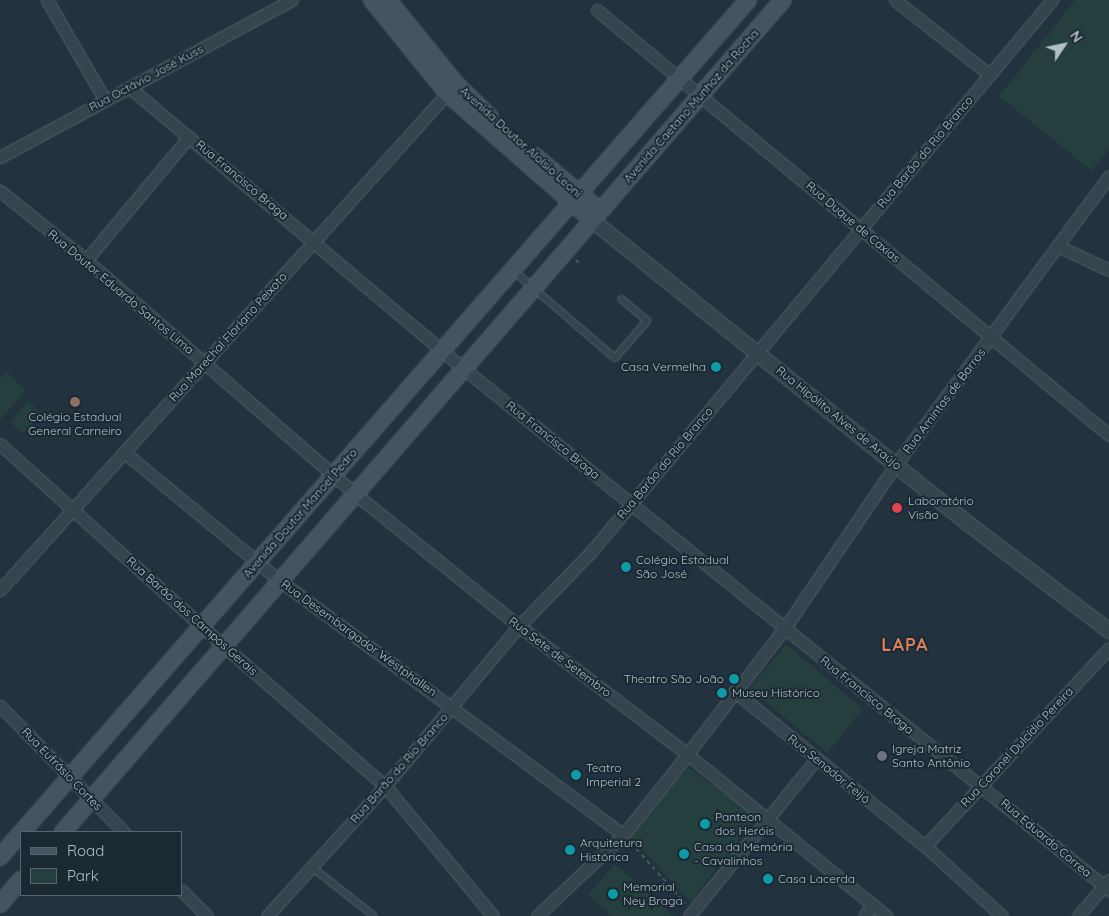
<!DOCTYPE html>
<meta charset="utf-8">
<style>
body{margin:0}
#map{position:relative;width:1109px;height:916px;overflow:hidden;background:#22323e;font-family:Quicksand,sans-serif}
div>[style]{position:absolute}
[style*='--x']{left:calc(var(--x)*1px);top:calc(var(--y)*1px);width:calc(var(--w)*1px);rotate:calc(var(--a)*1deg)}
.green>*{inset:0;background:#243f3e}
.path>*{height:2px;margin-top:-1px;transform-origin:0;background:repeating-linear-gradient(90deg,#425b5a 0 4px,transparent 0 8px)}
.roads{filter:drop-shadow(0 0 1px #54626c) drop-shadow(0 0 1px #54626c)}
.service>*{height:5.5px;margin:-2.75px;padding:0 2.75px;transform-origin:2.75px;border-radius:2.75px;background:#36444e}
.minor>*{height:11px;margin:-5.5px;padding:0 5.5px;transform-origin:5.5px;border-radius:5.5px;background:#36444e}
.tertiary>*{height:14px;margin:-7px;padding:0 7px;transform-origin:7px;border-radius:7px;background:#36444e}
.secondary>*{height:16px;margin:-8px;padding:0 8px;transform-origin:8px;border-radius:8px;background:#445461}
.dots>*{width:14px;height:14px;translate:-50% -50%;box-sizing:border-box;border:2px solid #1b2933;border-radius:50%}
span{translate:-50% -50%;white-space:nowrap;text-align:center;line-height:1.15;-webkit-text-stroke:4px #1b2933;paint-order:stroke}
.street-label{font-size:12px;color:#b2bfc9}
.poi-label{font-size:12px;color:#b2bfc9}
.right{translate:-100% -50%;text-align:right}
.left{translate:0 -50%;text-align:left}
.district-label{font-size:18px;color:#d97f5d;font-weight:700;letter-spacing:1px}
.legend{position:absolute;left:20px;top:831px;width:162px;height:65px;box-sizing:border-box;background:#1b2933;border:1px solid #57656f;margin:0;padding:6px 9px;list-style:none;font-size:15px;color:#b2bfc9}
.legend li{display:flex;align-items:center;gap:10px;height:25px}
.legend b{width:25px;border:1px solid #57656f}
.north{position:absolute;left:1039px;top:20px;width:50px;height:50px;-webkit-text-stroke:4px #1b2933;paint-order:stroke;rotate:56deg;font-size:14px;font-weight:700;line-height:20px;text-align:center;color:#b2bfc9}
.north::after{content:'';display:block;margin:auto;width:18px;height:22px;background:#b2bfc9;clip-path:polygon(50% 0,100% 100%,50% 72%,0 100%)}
</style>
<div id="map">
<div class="green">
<div style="clip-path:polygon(1075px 0,1109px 0,1109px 150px,1092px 171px,999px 96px)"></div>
<div style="clip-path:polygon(6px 372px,26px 390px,0 420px,0 379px)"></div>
<div style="clip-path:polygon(28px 401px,41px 413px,23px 434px,10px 422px)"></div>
<div style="clip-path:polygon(786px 644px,863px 709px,827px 753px,749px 688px)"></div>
<div style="clip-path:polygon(688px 767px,756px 817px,691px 902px,630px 837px)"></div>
<div style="clip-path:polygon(615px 864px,674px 916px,611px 916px,588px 894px)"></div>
</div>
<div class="path">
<div style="--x:576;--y:260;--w:7;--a:45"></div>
<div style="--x:631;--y:843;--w:81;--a:48"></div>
</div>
<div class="roads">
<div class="service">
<div style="--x:514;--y:271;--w:133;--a:40.7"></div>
<div style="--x:615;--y:358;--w:49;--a:-49.1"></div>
<div style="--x:647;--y:321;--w:33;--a:-140"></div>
<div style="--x:312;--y:867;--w:78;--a:38.2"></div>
</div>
<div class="minor">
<div style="--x:47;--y:0;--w:116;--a:59.9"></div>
<div style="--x:895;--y:0;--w:121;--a:38.3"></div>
<div style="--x:597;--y:10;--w:665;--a:39.7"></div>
<div style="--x:129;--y:87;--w:436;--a:40.1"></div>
<div style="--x:463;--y:368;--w:831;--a:38.94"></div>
<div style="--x:0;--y:157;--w:331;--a:-28.3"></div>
<div style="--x:0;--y:191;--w:110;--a:38.7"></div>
<div style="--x:86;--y:260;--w:355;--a:41"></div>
<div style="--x:354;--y:493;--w:212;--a:38.9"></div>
<div style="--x:519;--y:626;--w:211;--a:37.3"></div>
<div style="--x:687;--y:754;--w:257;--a:39.1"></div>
<div style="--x:1058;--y:246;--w:56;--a:25.2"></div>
<div style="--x:86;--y:260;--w:160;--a:-50.1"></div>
<div style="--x:0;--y:444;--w:303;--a:42.1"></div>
<div style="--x:225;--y:647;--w:212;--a:41"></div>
<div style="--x:385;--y:786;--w:169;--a:50.3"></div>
<div style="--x:124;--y:452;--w:201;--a:39.6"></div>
<div style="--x:279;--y:580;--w:428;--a:36.5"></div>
<div style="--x:0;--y:590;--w:674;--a:-48.01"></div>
<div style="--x:734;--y:691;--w:246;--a:39.1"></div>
<div style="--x:925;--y:846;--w:104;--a:42.3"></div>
<div style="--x:0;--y:706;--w:177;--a:45.5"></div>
<div style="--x:925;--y:846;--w:270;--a:-47.1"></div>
<div style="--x:181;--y:890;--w:37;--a:45"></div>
<div style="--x:267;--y:916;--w:176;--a:-47.8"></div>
<div style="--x:385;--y:786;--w:209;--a:-50.1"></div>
<div style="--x:519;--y:626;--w:102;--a:-45.8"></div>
<div style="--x:590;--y:553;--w:721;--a:-50.12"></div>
<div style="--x:537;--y:916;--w:118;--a:-43.3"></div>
<div style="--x:623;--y:835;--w:78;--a:-51.2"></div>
<div style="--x:672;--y:774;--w:183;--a:-52.3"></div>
<div style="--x:784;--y:629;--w:199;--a:-55.8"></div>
<div style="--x:896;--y:464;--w:358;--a:-53.5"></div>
<div style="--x:689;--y:916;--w:202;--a:-51"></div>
<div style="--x:864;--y:916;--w:14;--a:-51"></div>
<div style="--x:1078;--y:916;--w:48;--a:-49.3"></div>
</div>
<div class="tertiary">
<div style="--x:592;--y:220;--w:486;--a:38.9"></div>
<div style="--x:970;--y:525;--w:175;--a:37.3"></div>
</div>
<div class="secondary">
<div style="--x:372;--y:0;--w:119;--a:51.1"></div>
<div style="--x:447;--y:93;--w:193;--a:41.2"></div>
<div style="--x:388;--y:0;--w:108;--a:51"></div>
<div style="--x:456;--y:84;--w:47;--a:44.1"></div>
<div style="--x:535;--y:156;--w:85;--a:40.2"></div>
<div style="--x:22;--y:832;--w:1104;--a:-48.89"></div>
<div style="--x:63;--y:832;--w:1100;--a:-49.13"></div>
<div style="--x:0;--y:857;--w:32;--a:-49"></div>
<div style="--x:0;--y:904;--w:32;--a:-49"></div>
</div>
</div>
<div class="dots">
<div style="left:716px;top:367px;background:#0f9aa8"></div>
<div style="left:75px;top:402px;background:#8d6e63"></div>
<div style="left:897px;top:508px;background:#e0444e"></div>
<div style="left:626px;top:567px;background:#0f9aa8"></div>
<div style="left:734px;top:679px;background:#0f9aa8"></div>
<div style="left:722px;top:693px;background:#0f9aa8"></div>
<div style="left:882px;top:756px;background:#6b7280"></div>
<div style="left:576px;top:775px;background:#0f9aa8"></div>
<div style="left:705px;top:824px;background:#0f9aa8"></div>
<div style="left:570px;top:850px;background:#0f9aa8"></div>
<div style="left:684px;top:854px;background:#0f9aa8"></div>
<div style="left:768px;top:879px;background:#0f9aa8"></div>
<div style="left:613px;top:894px;background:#0f9aa8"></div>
</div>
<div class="street-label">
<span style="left:146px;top:78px;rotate:-28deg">Rua Octávio José Kuss</span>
<span style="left:691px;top:106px;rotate:-49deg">Avenida Caetano Munhoz da Rocha</span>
<span style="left:521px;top:142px;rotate:42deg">Avenida Doutor Aloísio Leoni</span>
<span style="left:925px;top:152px;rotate:-50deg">Rua Barão do Rio Branco</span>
<span style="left:242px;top:180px;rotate:40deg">Rua Francisco Braga</span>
<span style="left:853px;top:222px;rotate:40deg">Rua Duque de Caxias</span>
<span style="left:121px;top:292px;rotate:40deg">Rua Doutor Eduardo Santos Lima</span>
<span style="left:228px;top:337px;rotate:-48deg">Rua Marechal Floriano Peixoto</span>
<span style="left:944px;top:401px;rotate:-53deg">Rua Amintas de Barros</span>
<span style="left:839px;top:418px;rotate:39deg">Rua Hipólito Alves de Araújo</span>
<span style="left:553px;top:440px;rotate:39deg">Rua Francisco Braga</span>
<span style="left:665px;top:463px;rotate:-50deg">Rua Barão do Rio Branco</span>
<span style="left:300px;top:513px;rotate:-49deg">Avenida Doutor Manoel Pedro</span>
<span style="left:192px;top:616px;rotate:42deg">Rua Barão dos Campos Gerais</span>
<span style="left:359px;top:638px;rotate:36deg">Rua Desembargador Westphallen</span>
<span style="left:560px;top:657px;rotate:37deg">Rua Sete de Setembro</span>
<span style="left:867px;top:695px;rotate:39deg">Rua Francisco Braga</span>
<span style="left:1017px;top:747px;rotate:-47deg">Rua Coronel Dulcídio Pereira</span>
<span style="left:399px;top:768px;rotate:-49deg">Rua Barão do Rio Branco</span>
<span style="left:62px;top:769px;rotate:46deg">Rua Eufrásio Cortes</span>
<span style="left:829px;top:769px;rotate:39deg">Rua Senador Feijó</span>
<span style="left:1046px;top:838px;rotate:40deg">Rua Eduardo Correa</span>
</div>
<div class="poi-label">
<span class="right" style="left:706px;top:367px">Casa Vermelha</span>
<span style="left:75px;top:424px">Colégio Estadual<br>General Carneiro</span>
<span class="left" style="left:908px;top:508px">Laboratório<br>Visão</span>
<span class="left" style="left:636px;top:567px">Colégio Estadual<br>São José</span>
<span class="right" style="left:724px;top:679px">Theatro São João</span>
<span class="left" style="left:732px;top:693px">Museu Histórico</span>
<span class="left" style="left:892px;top:756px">Igreja Matriz<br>Santo Antônio</span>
<span class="left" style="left:586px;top:775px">Teatro<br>Imperial 2</span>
<span class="left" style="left:715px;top:824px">Panteon<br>dos Heróis</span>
<span class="left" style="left:580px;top:850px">Arquitetura<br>Histórica</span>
<span class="left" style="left:694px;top:854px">Casa da Memória<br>- Cavalinhos</span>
<span class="left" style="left:778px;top:879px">Casa Lacerda</span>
<span class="left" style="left:623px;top:894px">Memorial<br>Ney Braga</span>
</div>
<div class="district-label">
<span style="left:905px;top:645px">LAPA</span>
</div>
<ul class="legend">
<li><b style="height:6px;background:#445461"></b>Road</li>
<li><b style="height:14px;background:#243f3e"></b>Park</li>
</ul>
<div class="north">N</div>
</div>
